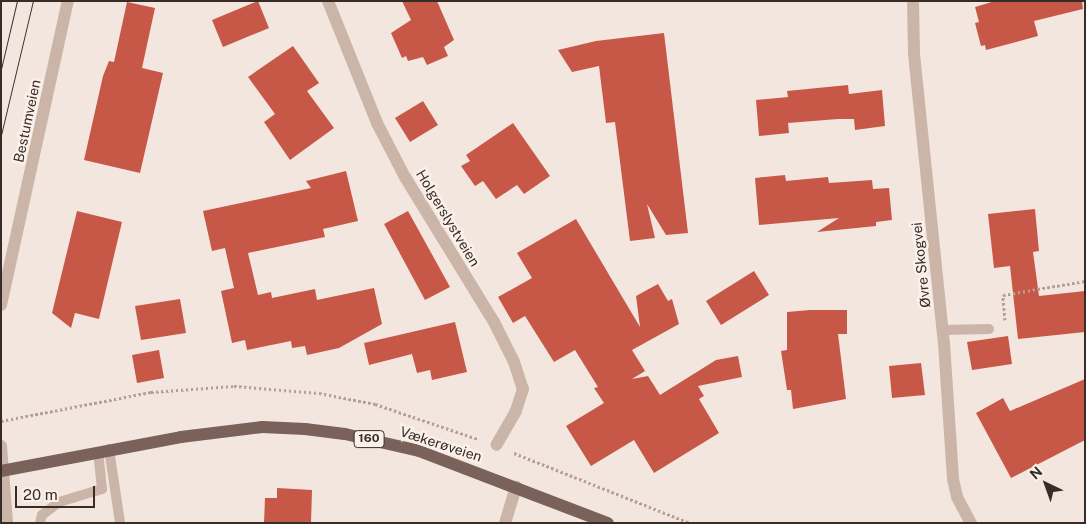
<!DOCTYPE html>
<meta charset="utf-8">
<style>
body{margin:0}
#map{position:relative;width:1086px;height:524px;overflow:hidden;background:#f3e6de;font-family:"Public Sans",sans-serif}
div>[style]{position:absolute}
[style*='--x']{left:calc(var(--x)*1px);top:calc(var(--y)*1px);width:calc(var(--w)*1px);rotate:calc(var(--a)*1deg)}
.building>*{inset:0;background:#c75848}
.path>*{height:3px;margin-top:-1.5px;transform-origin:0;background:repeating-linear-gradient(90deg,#b79f93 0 2.5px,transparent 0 5px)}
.service>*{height:10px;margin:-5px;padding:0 5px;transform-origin:5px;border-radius:5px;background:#cbb5a9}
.minor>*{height:12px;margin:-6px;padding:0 6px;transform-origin:6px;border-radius:6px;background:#cbb5a9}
.tertiary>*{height:12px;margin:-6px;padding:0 6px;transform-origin:6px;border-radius:6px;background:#cbb5a9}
.primary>*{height:12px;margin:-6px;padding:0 6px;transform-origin:6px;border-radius:6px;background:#7a615a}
.tram>*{height:1px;margin:-0.5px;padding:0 0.5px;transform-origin:0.5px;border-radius:0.5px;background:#382c29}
span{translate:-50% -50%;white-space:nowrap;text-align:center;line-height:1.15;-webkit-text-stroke:5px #faf1ea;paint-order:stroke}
.shield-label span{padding:1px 4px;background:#faf1ea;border:1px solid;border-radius:4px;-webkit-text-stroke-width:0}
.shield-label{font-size:12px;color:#382c29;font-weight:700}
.street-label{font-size:14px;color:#382c29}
.frame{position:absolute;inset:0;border:2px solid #382c29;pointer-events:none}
.north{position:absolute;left:1021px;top:459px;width:50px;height:50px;-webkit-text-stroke:4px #faf1ea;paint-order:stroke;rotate:318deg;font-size:14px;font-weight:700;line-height:20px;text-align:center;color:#382c29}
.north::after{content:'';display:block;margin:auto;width:18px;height:22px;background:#382c29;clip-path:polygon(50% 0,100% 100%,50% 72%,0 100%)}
.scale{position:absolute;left:15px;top:486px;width:80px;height:22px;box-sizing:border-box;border:2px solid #382c29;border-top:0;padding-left:6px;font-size:15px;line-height:18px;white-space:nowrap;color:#382c29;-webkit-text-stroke:4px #faf1ea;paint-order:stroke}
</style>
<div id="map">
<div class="building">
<div style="clip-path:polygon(258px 1px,269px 28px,223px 47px,212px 20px)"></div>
<div style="clip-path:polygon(402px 1px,437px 1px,454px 40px,444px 47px,448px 56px,427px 65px,423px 57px,408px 61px,406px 56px,402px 58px,391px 33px,411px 20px)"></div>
<div style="clip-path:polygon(995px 1px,1082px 1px,1083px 9px,1034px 21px,1038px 36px,986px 50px,985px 45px,981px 46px,975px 23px,979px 22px,975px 7px)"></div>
<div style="clip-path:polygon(127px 2px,155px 8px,142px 68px,163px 73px,140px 173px,84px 160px,103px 76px,109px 61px,114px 62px)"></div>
<div style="clip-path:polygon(664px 33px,688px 233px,666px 235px,647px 204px,655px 238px,630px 241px,615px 122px,606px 123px,599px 66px,572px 72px,558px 50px,596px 41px)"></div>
<div style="clip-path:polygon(293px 46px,319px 83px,307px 91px,334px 128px,290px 160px,264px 122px,275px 114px,248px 77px)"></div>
<div style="clip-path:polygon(848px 85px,849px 94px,882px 90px,885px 126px,855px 130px,854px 119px,838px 119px,788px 123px,789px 133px,759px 136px,756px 100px,788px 97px,787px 91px)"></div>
<div style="clip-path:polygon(423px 101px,438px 125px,410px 142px,395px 118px)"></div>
<div style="clip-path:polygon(513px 123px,550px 176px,524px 194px,517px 185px,496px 199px,483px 181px,475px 186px,461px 166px,470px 161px,466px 155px)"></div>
<div style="clip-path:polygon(346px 171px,358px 221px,323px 229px,325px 237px,248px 253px,258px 295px,271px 292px,272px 298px,315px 289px,317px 300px,374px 288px,382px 324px,339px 348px,307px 355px,305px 346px,292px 348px,291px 341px,247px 350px,245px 340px,232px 343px,221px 291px,234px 288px,225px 248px,212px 251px,203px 211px,311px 188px,306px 181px)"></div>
<div style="clip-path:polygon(785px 175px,786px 181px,828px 177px,829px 183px,872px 180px,873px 189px,889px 188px,892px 220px,876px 222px,876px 226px,817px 232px,839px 218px,759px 225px,755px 178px)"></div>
<div style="clip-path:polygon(1035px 209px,1039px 251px,1033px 252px,1039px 296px,1085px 291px,1085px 332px,1018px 339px,1010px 266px,994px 268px,988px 214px)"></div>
<div style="clip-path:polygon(77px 211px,122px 222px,99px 319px,75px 313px,71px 328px,52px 313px)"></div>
<div style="clip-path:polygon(408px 211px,450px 287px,425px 300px,384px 224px)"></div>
<div style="clip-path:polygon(576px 219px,640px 327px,636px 296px,658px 284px,668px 301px,672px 299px,679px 324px,632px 350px,645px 371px,632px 379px,648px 376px,660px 395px,716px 360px,738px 356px,742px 377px,698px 386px,704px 396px,699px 399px,719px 433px,654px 473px,634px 440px,591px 466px,566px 426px,604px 403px,594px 388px,598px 387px,575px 350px,554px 362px,525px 316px,513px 323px,498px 297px,532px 278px,517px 253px)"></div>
<div style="clip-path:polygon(754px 271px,769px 295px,721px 325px,706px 301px)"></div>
<div style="clip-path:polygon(180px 299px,186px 333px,141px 340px,135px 306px)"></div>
<div style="clip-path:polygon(810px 310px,847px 310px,847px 334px,838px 334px,846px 399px,793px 409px,791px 390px,787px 390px,781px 351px,787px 350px,787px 312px)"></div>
<div style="clip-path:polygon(455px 322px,467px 372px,432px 380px,430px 370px,417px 373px,412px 354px,369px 365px,364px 343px)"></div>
<div style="clip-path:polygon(1008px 336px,1012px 364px,972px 370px,967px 342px)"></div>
<div style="clip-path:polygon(159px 350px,164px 378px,137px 383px,132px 355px)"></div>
<div style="clip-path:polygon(921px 363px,925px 395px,892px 398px,889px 366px)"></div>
<div style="clip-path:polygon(1085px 379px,1085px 440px,1011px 478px,976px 413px,1003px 398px,1010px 411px)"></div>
<div style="clip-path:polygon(277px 488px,312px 490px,311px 523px,264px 523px,265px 498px,277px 498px)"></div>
</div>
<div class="path">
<div style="--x:1005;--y:320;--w:25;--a:-95"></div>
<div style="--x:1003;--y:295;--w:83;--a:-9.7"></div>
<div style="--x:1;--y:421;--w:153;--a:-10.9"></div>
<div style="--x:151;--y:392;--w:83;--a:-4.1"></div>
<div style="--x:234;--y:386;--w:85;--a:4.7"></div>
<div style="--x:319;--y:393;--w:57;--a:11.1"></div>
<div style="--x:375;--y:404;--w:109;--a:18.8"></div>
<div style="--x:514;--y:453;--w:189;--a:21.7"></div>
</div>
<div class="service">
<div style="--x:943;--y:330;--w:46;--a:-1.2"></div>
<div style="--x:109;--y:449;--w:75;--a:81.5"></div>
<div style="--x:40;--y:523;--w:8;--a:-76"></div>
<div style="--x:42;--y:515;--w:21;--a:-37"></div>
<div style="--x:59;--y:502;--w:45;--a:-16.8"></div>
<div style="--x:102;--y:489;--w:37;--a:-96"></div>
</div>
<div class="minor">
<div style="--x:328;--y:1;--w:131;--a:68.1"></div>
<div style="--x:377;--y:123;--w:61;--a:62.6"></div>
<div style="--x:405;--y:177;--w:170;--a:58.5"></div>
<div style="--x:494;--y:322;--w:45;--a:63.4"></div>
<div style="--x:514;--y:362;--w:28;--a:72"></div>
<div style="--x:523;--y:389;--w:23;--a:108"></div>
<div style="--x:516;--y:411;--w:39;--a:120"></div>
<div style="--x:913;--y:1;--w:53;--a:88.9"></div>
<div style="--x:914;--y:54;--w:291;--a:84.1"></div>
<div style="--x:944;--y:343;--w:136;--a:86.2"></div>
<div style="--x:953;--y:479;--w:18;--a:77"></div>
<div style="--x:957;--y:497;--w:30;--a:62"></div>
<div style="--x:505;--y:523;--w:38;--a:-73"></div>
</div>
<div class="tertiary">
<div style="--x:1;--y:305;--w:311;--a:-77.6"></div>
<div style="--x:1;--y:446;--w:77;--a:85.5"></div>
</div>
<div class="primary">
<div style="--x:1;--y:471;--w:183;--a:-10.7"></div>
<div style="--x:181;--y:437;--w:82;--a:-7"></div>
<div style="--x:262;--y:427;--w:43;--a:2.7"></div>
<div style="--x:305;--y:429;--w:40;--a:7.1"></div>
<div style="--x:345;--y:434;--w:76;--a:12.9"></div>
<div style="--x:419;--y:451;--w:202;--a:20.9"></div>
</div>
<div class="tram">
<div style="--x:1;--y:69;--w:70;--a:-76.8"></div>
<div style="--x:1;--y:135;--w:138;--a:-76.6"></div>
</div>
<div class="shield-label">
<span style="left:369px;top:439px">160</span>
</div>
<div class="street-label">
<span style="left:27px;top:121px;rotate:-78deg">Bestumveien</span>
<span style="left:448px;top:218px;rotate:59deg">Holgerslystveien</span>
<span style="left:921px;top:265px;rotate:-96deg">Øvre Skogvei</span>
<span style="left:441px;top:444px;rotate:18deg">Vækerøveien</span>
</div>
<div class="frame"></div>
<div class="north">N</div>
<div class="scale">20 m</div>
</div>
